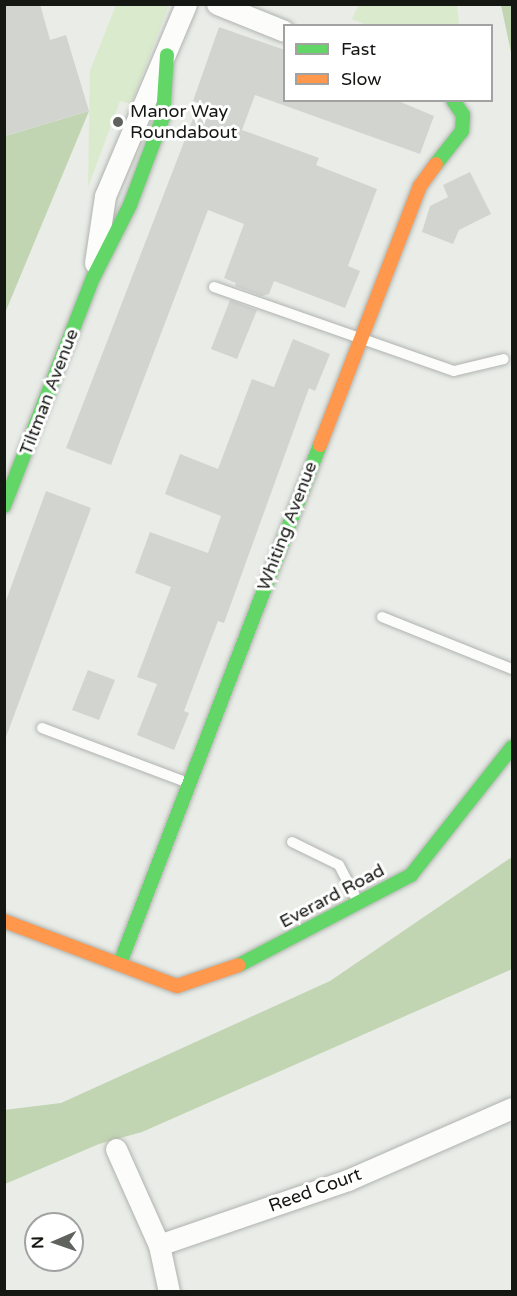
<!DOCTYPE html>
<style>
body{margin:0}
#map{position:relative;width:517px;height:1296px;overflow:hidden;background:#e9ece7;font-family:"Varela Round",sans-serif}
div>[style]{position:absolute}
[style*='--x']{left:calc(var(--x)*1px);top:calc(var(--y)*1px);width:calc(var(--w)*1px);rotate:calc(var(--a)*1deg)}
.green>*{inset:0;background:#daeacd}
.forest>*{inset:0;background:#c2d5b2}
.building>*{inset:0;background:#d2d4d0}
.roads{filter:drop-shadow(0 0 2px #b0b3ae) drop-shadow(0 0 2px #b0b3ae)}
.lane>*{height:10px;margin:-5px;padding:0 5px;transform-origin:5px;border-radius:5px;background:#fcfcfb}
.street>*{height:21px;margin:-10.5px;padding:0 10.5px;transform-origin:10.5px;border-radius:10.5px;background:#fcfcfb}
.fast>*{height:14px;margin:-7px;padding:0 7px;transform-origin:7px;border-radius:7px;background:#63d668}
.slow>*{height:14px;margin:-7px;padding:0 7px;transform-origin:7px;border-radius:7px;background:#ff974d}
.dots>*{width:16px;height:16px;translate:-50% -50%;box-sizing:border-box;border:3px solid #fff;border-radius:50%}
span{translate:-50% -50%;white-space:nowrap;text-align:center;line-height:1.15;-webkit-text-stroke:6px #fff;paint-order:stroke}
.poi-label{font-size:18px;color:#151713}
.left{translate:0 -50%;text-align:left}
.street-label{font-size:18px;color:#151713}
.frame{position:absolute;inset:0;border:6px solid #151713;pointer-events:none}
.legend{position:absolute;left:283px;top:24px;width:210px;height:78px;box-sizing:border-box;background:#fff;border:2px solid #a1a2a1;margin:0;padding:8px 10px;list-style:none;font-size:18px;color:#151713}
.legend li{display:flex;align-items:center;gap:12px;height:30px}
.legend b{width:30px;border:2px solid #a1a2a1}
.north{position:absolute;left:24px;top:1212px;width:60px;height:60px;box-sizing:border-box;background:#fff;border:2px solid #a1a2a1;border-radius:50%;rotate:268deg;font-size:16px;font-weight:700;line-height:24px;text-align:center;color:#151713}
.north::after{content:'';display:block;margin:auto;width:21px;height:27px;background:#5f625d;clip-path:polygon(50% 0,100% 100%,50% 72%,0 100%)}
</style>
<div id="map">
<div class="green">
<div style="clip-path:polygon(359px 4px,457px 5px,459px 25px,367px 25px,352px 19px)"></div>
<div style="clip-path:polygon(116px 5px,169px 5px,131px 104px,120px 101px,88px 187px,90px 71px)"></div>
</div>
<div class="forest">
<div style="clip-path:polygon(501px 5px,512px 5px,512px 57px)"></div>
<div style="clip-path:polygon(89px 111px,5px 313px,5px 136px)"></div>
<div style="clip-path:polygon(512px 857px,512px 969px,142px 1132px,99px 1144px,5px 1184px,4px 1110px,61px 1103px,330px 981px)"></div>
</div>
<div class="building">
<div style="clip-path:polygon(4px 4px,40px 4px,50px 40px,66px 35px,89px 111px,4px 136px)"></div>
<div style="clip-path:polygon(219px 27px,285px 50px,285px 100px,396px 100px,434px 116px,420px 154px,255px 95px,242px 130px,319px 158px,316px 165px,377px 189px,348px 266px,360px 271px,345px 308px,274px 281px,269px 294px,262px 296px,235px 286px,236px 283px,224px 278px,244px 224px,208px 210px,111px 465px,66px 448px,199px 103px,193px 101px)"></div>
<div style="clip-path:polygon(470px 172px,491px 214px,459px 230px,453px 244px,422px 232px,430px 206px,448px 197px,443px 185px)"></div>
<div style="clip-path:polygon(230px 300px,257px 310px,237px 359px,211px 349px)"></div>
<div style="clip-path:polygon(293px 339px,330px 354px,315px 391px,309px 388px,224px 623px,218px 621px,184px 711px,189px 713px,174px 750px,137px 735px,157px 684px,137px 677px,171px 587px,135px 573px,150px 532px,208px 553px,221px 516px,165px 494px,180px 454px,218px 469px,252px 379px,274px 387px)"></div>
<div style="clip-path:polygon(46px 491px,91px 508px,6px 737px,4px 606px)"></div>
<div style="clip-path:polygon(88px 670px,115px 680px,99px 720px,72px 710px)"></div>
</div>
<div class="roads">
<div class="lane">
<div style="--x:214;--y:287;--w:254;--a:19.3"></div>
<div style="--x:454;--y:371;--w:51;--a:-13.5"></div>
<div style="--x:382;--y:617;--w:140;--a:21.8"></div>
<div style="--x:42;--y:728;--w:156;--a:20.6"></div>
<div style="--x:292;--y:842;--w:52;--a:26.1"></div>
<div style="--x:339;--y:865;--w:42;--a:62.8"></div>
</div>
<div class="street">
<div style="--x:217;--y:4;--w:72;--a:21.9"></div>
<div style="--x:95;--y:263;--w:68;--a:-81.5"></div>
<div style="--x:105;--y:196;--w:208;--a:-67.1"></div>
<div style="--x:116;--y:1149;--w:105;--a:65.9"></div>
<div style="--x:169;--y:1292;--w:48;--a:-102"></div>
<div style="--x:159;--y:1245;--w:200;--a:-19"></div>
<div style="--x:348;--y:1180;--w:179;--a:-23.7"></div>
</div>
<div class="fast">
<div style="--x:436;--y:164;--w:42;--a:-51.8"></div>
<div style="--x:462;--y:131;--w:16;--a:-86"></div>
<div style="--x:463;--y:115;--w:18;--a:-124"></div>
<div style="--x:4;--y:506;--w:245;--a:-68.7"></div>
<div style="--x:93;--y:278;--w:82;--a:-63.1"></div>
<div style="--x:130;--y:205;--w:94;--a:-69.4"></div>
<div style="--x:163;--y:117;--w:62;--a:-86.3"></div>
<div style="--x:120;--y:963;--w:555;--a:-68.89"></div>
<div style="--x:239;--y:965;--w:194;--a:-27.6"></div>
<div style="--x:411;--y:875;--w:163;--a:-51.7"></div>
</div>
<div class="slow">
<div style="--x:320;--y:445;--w:278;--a:-68.9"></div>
<div style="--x:420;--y:186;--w:27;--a:-54"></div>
<div style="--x:4;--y:921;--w:185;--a:20.6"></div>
<div style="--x:177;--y:986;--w:65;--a:-18.7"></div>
</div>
</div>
<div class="dots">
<div style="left:118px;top:122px;background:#5f625d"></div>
</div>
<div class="poi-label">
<span class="left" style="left:130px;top:122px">Manor Way<br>Roundabout</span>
</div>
<div class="street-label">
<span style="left:49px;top:392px;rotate:-69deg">Tiltman Avenue</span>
<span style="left:287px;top:526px;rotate:-69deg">Whiting Avenue</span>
<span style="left:332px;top:896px;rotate:-28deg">Everard Road</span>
<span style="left:315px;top:1190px;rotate:-20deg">Reed Court</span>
</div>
<div class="frame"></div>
<ul class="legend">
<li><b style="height:8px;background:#63d668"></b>Fast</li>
<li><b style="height:8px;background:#ff974d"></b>Slow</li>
</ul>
<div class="north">N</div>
</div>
